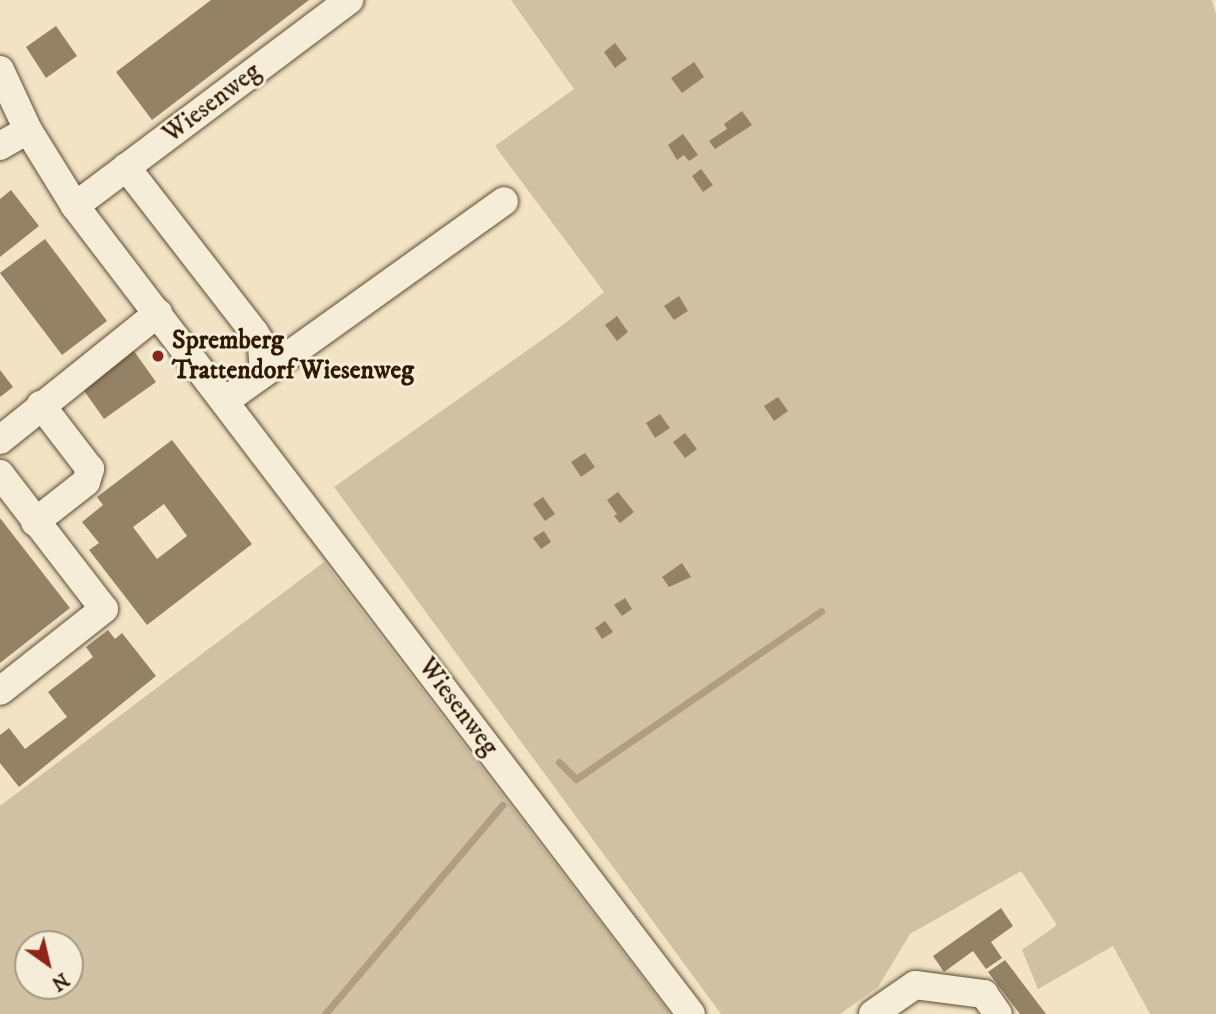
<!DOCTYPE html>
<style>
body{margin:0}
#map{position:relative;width:1216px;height:1014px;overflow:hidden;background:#f1e3c4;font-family:"IM FELL DW Pica",serif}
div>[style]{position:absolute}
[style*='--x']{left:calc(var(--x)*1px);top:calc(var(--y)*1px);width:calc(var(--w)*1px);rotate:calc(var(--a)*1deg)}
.green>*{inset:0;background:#d0c1a3}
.stream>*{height:7px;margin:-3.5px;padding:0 3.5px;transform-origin:3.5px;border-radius:3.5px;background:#af9e81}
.building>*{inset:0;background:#948266}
.roads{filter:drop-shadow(0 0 2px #604c31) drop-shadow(0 0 2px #604c31)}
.minor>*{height:28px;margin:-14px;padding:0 14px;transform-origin:14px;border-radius:14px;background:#f6edd9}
.dots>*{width:19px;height:19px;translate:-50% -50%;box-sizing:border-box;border:4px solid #f6edd9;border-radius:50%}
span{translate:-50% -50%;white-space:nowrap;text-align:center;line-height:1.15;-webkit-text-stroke:6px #f6edd9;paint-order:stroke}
.street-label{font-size:26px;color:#2f1900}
.poi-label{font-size:26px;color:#2f1900;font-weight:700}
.left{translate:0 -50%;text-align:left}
.north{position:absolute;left:14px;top:930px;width:70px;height:70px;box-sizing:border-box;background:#f6edd9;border:2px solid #a69882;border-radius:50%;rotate:146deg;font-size:19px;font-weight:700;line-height:28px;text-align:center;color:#2f1900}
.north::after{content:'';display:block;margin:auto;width:24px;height:32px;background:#8f2418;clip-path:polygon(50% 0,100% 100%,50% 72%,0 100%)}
</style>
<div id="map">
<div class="green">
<div style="clip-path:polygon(511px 0,1212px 0,1216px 14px,1216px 1014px,1150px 1014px,1113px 946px,1038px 989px,1022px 950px,1057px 925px,1021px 871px,910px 934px,878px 987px,840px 1014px,721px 1014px,334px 487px,563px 325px,604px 292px,495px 146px,574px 89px)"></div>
<div style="clip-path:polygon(evenodd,324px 562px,670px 1014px,0 1014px,0 806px,324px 562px,28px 944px,70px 944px,70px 986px,28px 986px,28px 944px)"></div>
</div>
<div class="stream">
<div style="--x:559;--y:762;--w:24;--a:45"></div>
<div style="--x:576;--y:779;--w:297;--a:-34.4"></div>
<div style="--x:325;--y:1014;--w:274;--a:-49.7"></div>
</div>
<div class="building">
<div style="clip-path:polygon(211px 0,309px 0,152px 120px,116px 72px)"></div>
<div style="clip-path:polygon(56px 26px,77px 56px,46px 78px,26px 47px)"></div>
<div style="clip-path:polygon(615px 43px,627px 59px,615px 68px,604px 52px)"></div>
<div style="clip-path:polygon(694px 62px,704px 77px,682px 93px,671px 78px)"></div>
<div style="clip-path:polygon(742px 111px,752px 125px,715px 149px,709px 141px,727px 129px,724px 124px)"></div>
<div style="clip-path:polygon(683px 134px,698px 155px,689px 161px,684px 155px,677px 160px,668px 145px)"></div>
<div style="clip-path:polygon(701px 169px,713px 185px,703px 192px,692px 176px)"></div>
<div style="clip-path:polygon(11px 190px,39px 226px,0 257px,0 199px)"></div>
<div style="clip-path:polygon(45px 239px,107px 321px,62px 355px,0 273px)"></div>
<div style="clip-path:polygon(679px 296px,688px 311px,674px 320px,664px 306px)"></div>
<div style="clip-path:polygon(617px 316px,628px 332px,617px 341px,605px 325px)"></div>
<div style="clip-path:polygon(131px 347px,156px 382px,104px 419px,80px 385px)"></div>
<div style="clip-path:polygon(0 370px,13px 387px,0 397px)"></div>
<div style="clip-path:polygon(778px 397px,788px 411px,774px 421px,764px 406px)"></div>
<div style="clip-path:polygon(660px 414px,670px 428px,655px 438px,646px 423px)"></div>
<div style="clip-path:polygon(685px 433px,697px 449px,685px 458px,673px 442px)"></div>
<div style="clip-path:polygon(evenodd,172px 440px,252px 544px,147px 625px,89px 550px,99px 543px,82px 522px,103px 505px,97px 497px,172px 440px,164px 504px,187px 536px,157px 559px,133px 527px,164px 504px)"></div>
<div style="clip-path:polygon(585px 453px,595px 467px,581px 477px,571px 462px)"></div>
<div style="clip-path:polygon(618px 492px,634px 512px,620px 523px,614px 516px,617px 514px,607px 500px)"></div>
<div style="clip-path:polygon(543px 497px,555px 514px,545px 521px,533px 504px)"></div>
<div style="clip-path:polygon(0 518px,70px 608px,0 663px)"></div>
<div style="clip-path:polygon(544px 531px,551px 542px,541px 549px,533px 538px)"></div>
<div style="clip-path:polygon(682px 563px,691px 577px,669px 587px,662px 577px)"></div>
<div style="clip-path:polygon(625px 598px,632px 609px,622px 616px,614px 605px)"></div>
<div style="clip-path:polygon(605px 621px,613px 632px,602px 639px,595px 628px)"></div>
<div style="clip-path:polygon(108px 630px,115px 639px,122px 633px,156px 676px,19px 787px,0 763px,0 735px,9px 728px,25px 749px,67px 717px,48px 692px,93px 657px,86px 647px)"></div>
<div style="clip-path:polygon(1001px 908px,1013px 926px,991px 942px,1002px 958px,986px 969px,973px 951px,944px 972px,933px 956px)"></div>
<div style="clip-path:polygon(1005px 960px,1046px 1014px,1020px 1014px,988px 972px)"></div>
</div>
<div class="roads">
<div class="minor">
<div style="--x:0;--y:70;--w:66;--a:65"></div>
<div style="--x:28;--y:130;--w:89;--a:58.3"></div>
<div style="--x:75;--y:206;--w:1016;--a:52.68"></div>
<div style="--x:0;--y:146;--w:32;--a:-30"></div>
<div style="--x:126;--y:167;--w:209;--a:52.2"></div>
<div style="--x:254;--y:332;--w:15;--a:58"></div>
<div style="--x:262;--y:345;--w:28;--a:86"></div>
<div style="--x:75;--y:206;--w:343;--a:-36.9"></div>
<div style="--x:225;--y:401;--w:343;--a:-35.6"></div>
<div style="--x:0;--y:440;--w:203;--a:-38.8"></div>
<div style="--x:0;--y:474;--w:170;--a:52.4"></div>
<div style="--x:104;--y:609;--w:132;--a:141.7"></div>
<div style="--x:35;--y:522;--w:65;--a:-38.1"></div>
<div style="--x:86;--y:482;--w:14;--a:-73"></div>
<div style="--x:90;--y:469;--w:81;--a:-127.4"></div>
<div style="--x:873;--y:1014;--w:51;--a:-34.6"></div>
<div style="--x:915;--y:985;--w:70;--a:7.4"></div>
<div style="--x:984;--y:994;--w:24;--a:55"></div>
</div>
</div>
<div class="dots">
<div style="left:158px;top:356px;background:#8f2418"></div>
</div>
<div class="street-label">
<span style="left:212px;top:103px;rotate:-37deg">Wiesenweg</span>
<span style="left:458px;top:707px;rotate:53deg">Wiesenweg</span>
</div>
<div class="poi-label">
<span class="left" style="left:172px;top:356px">Spremberg<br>Trattendorf Wiesenweg</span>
</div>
<div class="north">N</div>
</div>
